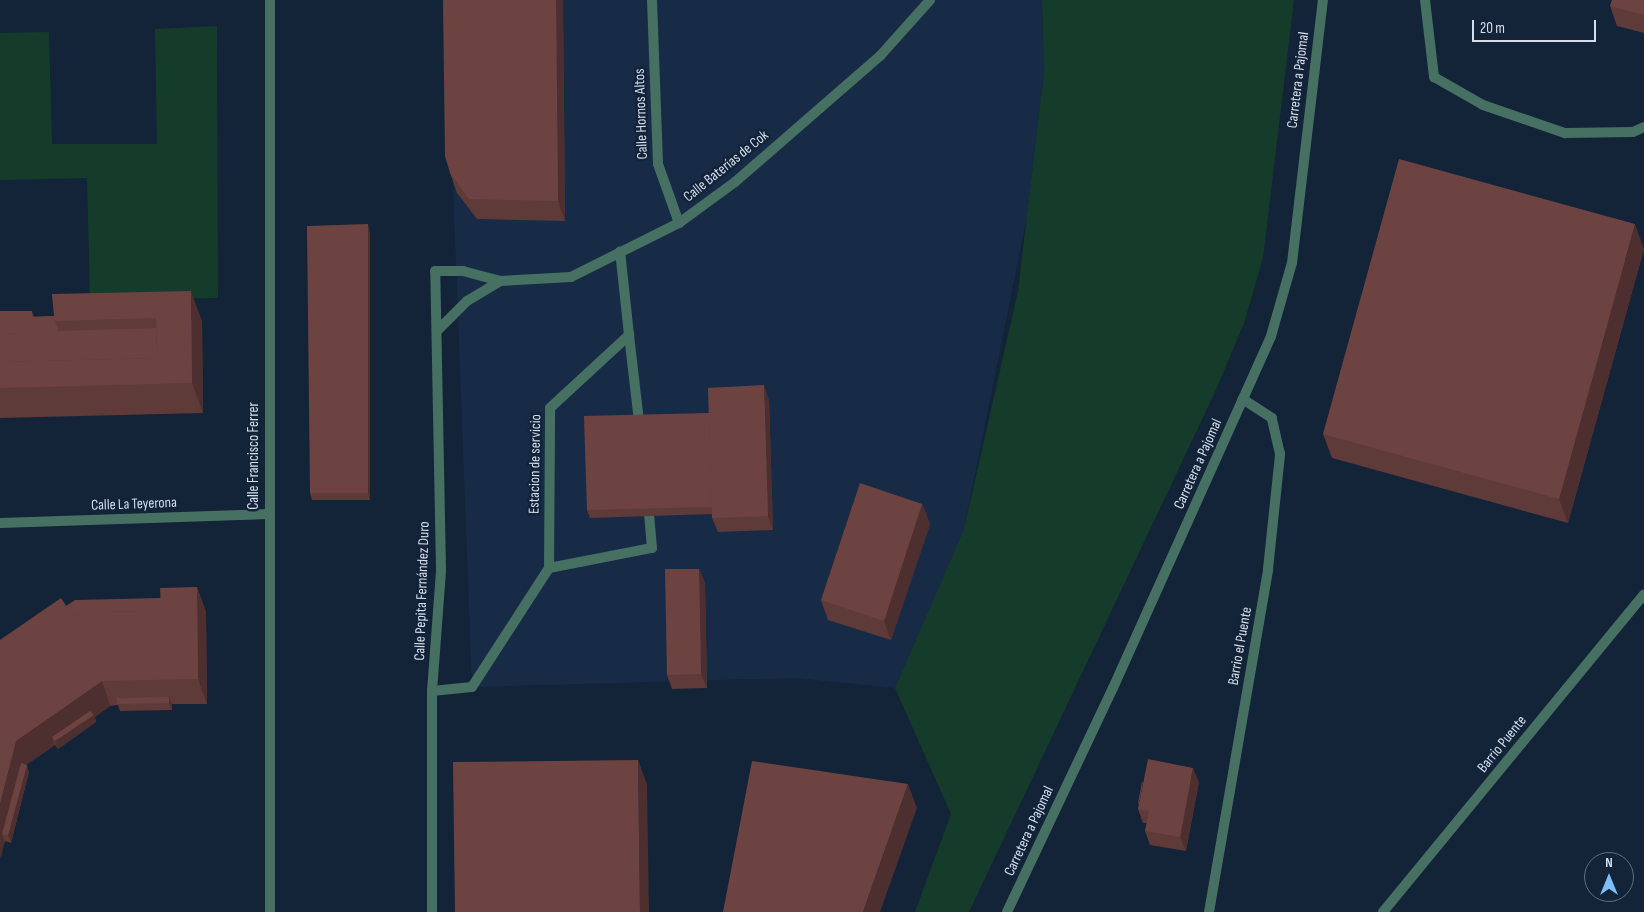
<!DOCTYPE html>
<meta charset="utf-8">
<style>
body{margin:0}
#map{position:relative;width:1644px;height:912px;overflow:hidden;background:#132338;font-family:"Sofia Sans Condensed",sans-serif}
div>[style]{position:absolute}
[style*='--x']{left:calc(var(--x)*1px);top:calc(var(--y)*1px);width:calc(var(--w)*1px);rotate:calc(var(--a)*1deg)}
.built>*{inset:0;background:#172b47}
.green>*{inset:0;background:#153c2b}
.service>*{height:10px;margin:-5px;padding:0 5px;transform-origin:5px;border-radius:5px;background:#467062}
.minor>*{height:10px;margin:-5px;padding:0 5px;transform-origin:5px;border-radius:5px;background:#467062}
.tertiary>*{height:10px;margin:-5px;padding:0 5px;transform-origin:5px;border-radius:5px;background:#467062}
.wall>*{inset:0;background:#5e3a39}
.shaded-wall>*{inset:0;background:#4c2f2e}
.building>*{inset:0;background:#6d4342}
span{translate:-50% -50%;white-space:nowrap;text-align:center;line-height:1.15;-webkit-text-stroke:5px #132338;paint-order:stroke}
.street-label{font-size:15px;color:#d4deed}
.north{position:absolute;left:1584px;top:852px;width:50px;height:50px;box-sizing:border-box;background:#132338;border:1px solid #606e80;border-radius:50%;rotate:0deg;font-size:14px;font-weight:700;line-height:20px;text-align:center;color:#d4deed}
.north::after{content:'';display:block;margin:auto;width:18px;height:22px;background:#7dbef9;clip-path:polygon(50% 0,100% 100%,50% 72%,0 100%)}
.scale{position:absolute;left:1472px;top:20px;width:124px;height:22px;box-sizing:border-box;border:2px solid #d4deed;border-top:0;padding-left:6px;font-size:15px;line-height:18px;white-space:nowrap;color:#d4deed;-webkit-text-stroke:4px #132338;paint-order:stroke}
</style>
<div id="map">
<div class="built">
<div style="clip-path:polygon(446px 0,1042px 0,1044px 72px,1027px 216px,964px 529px,895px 688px,795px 678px,472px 687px)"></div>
</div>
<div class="green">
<div style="clip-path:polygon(1042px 0,1294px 0,1263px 258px,1244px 323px,1215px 392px,969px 912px,915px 912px,951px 814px,895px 688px,964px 529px,1018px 291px,1044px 72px)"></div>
<div style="clip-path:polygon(217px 26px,218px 298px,90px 300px,87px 178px,0 180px,0 33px,49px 32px,52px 144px,157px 144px,155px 29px)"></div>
</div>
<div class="service">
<div style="--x:1425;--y:0;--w:78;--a:83.3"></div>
<div style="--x:1434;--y:77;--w:56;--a:29.7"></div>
<div style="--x:1483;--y:105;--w:87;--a:18.9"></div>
<div style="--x:1565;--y:133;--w:68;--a:-0.8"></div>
<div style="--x:1633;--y:132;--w:12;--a:-24"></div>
<div style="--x:629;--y:335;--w:88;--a:83.4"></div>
<div style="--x:549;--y:568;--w:160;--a:-89.6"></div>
<div style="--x:550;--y:408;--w:108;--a:-42.7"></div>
<div style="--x:629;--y:335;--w:84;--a:-96.1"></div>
<div style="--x:432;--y:691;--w:40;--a:-5.7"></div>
<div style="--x:472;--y:687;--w:142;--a:-57.1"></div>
<div style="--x:549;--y:568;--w:105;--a:-11"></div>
<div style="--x:652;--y:548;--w:32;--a:-95"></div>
</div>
<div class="minor">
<div style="--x:652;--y:0;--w:164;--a:87.9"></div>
<div style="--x:658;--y:164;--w:63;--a:70.4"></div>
<div style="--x:435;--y:271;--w:28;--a:0"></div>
<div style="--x:463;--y:271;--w:38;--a:15"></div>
<div style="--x:500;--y:281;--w:71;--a:-3.2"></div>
<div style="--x:571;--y:277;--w:121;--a:-26.6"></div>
<div style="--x:679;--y:223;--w:69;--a:-36.2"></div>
<div style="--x:735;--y:182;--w:192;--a:-41"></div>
<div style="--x:880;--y:56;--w:75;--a:-48.2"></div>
<div style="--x:438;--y:330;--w:41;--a:-45"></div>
<div style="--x:467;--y:301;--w:39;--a:-31"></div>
<div style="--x:0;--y:523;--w:268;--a:-1.9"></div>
<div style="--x:270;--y:912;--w:912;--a:-90"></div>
<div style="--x:1209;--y:912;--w:348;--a:-80.2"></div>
<div style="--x:1268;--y:569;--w:116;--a:-84"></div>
<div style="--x:1280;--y:454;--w:37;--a:-103"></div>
<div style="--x:1272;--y:418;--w:35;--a:-147"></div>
<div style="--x:1383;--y:912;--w:411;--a:-50.6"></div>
</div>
<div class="tertiary">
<div style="--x:432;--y:912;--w:221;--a:-90"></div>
<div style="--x:432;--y:691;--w:121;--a:-85.7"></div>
<div style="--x:441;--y:570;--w:299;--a:-91.1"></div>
<div style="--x:1007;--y:912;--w:248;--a:-64.7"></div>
<div style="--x:1113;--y:688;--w:386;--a:-65.8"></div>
<div style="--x:1271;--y:336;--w:76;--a:-74"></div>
<div style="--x:1292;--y:263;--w:265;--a:-83.3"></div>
</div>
<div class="wall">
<div style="clip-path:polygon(563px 0,565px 221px,477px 219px,457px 193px,450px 173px)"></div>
<div style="clip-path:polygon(1644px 0,1644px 33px,1617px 26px,1610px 6px)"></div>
<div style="clip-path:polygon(370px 232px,370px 500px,312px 500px,310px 493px)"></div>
<div style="clip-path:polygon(1644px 249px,1568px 523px,1332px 458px,1323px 434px)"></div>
<div style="clip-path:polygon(52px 294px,202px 321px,203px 413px,0 418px,0 311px,32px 311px,34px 317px,54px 316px)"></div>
<div style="clip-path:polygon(769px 400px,773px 530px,718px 532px,712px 518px,712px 514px,590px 518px,587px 510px,709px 413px)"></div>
<div style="clip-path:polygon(922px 504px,930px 524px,891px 640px,828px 620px,821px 600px)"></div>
<div style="clip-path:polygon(699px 569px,705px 583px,707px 688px,672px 689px,667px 675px)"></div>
<div style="clip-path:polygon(197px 587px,206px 612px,207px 704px,172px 704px,172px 710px,120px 711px,118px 705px,110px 706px,95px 717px,96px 722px,58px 749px,55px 745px,26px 765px,29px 772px,11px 843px,5px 841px,0 858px,0 640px,66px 606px,161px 598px)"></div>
<div style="clip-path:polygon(1199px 782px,1186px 851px,1150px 845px,1145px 831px,1147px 823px,1143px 823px,1138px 809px,1139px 805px,1138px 803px)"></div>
</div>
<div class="shaded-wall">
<div style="clip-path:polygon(556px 0,563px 0,565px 221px,558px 201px)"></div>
<div style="clip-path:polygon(368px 224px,370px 232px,370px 500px,368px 493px)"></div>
<div style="clip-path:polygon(1635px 224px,1644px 249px,1568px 523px,1559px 499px)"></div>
<div style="clip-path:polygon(191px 291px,202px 321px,203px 413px,192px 383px)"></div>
<div style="clip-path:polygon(764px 385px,769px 400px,773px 530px,768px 516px)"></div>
<div style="clip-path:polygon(922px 504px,930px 524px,891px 640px,884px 621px)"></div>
<div style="clip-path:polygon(699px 569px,705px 583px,707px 688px,701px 674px)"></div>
<div style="clip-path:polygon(197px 587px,206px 612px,207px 704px,198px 679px)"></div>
<div style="clip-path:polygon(102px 681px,110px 706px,95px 717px,96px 722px,58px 749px,55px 741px,52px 737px,55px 745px,25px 765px,2px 834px,5px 841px,1px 857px,0 855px,0 803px,16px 741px)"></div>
<div style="clip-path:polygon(169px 697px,172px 704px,172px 710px,169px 703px)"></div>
<div style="clip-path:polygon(638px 760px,647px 784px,649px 912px,640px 912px)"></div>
<div style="clip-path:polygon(27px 765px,29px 772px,11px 843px,8px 835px)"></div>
<div style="clip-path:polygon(1193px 768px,1199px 782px,1186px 851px,1180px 837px)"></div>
<div style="clip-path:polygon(908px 784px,917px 808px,880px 912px,863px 912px)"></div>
</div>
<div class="building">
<div style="clip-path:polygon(443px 0,556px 0,558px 201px,469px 199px,450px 173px,445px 156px)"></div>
<div style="clip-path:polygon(1612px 0,1644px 0,1644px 15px,1610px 6px)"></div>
<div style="clip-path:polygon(1399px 159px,1635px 224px,1559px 499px,1323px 434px)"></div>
<div style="clip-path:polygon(368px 224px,368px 493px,310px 493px,307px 226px)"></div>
<div style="clip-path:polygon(191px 291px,192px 383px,0 388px,0 362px,157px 358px,156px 318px,55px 321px,52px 294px)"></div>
<div style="clip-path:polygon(0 311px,32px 311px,32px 317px,26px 317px,26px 333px,0 334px)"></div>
<div style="clip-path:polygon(54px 316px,55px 321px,58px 331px,156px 328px,157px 358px,0 362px,0 334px,26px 333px,26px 317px)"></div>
<div style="clip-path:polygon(764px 385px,768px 516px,712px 518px,708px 388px)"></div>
<div style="clip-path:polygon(709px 413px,712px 507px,587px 510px,584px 416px)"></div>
<div style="clip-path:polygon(860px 483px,922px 504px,884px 621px,821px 600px)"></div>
<div style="clip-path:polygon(665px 569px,699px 569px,701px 674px,667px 675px)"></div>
<div style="clip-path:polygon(197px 587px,198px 679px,102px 681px,16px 741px,0 803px,0 640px,61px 598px,73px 616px,82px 612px,161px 611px,160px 588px)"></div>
<div style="clip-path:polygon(161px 598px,161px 611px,82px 612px,73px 616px,66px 606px,75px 600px)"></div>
<div style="clip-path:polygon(169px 697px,169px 703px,117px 704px,117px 698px)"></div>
<div style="clip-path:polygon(90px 711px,94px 715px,55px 741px,52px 737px)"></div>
<div style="clip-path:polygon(1148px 759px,1193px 768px,1180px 837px,1145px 831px,1149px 811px,1138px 809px)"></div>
<div style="clip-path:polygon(638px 760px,640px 912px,455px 912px,453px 762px)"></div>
<div style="clip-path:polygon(752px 761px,908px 784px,863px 912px,723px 912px)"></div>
<div style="clip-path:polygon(21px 763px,27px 765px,8px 835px,2px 834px)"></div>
<div style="clip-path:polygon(1142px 782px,1143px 782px,1139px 803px,1138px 803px)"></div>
</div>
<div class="street-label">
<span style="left:1298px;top:80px;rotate:-83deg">Carretera a Pajomal</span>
<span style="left:641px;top:114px;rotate:-92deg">Calle Hornos Altos</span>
<span style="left:726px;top:166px;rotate:-39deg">Calle Baterías de Cok</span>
<span style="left:254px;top:456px;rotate:-90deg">Calle Francisco Ferrer</span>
<span style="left:535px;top:464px;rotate:-89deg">Estacion de servicio</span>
<span style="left:1198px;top:464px;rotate:-66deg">Carretera a Pajomal</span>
<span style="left:134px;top:504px;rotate:-2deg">Calle La Teyerona</span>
<span style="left:422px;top:591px;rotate:-88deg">Calle Pepita Fernández Duro</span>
<span style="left:1240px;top:646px;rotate:-80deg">Barrio el Puente</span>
<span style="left:1502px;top:744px;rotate:-51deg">Barrio Puente</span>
<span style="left:1029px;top:831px;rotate:-65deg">Carretera a Pajomal</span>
</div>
<div class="north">N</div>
<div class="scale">20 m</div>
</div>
